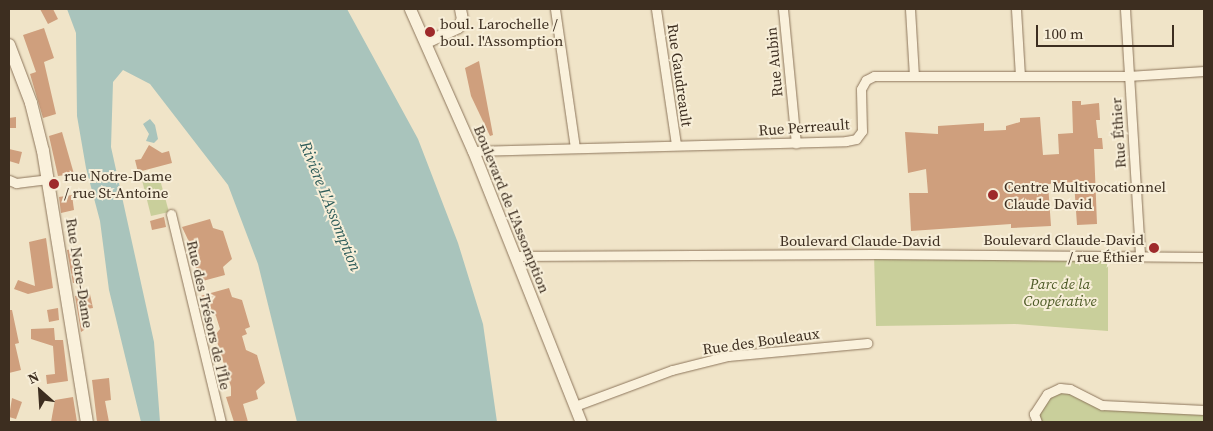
<!DOCTYPE html>
<meta charset="utf-8">
<style>
body{margin:0}
#map{position:relative;width:1213px;height:431px;overflow:hidden;background:#f0e4c8;font-family:"Source Serif 4",serif}
div>[style]{position:absolute}
[style*='--x']{left:calc(var(--x)*1px);top:calc(var(--y)*1px);width:calc(var(--w)*1px);rotate:calc(var(--a)*1deg)}
.green>*{inset:0;background:#c9cf9b}
.water>*{inset:0;background:#a9c4bc}
.building>*{inset:0;background:#cf9f7d}
.roads{filter:drop-shadow(0 0 1px #8d765c) drop-shadow(0 0 1px #8d765c)}
.minor>*{height:9px;margin:-4.5px;padding:0 4.5px;transform-origin:4.5px;border-radius:4.5px;background:#faf1dc}
.tertiary>*{height:11px;margin:-5.5px;padding:0 5.5px;transform-origin:5.5px;border-radius:5.5px;background:#faf1dc}
.secondary>*{height:12px;margin:-6px;padding:0 6px;transform-origin:6px;border-radius:6px;background:#faf1dc}
.dots>*{width:14px;height:14px;translate:-50% -50%;box-sizing:border-box;border:2px solid #f7eed8;border-radius:50%}
span{translate:-50% -50%;white-space:nowrap;text-align:center;line-height:1.15;-webkit-text-stroke:4px #f7eed8;paint-order:stroke}
.poi-label{font-size:15px;color:#3d2e20}
.left{translate:0 -50%;text-align:left}
.right{translate:-100% -50%;text-align:right}
.street-label{font-size:15px;color:#3d2e20}
.park-label{font-size:15px;color:#4d5a26;font-style:italic}
.water-label{font-size:16px;color:#2f5d5a;font-style:italic}
.frame{position:absolute;inset:0;border:10px solid #3d2e20;pointer-events:none}
.north{position:absolute;left:15px;top:366px;width:50px;height:50px;-webkit-text-stroke:4px #f7eed8;paint-order:stroke;rotate:334deg;font-size:14px;font-weight:700;line-height:20px;text-align:center;color:#3d2e20}
.north::after{content:'';display:block;margin:auto;width:18px;height:22px;background:#3d2e20;clip-path:polygon(50% 0,100% 100%,50% 72%,0 100%)}
.scale{position:absolute;left:1036px;top:25px;width:138px;height:22px;box-sizing:border-box;border:2px solid #3d2e20;border-top:0;padding-left:6px;font-size:15px;line-height:18px;white-space:nowrap;color:#3d2e20;-webkit-text-stroke:4px #f7eed8;paint-order:stroke}
</style>
<div id="map">
<div class="green">
<div style="clip-path:polygon(159px 176px,169px 212px,151px 216px,142px 180px)"></div>
<div style="clip-path:polygon(874px 254px,1108px 257px,1108px 331px,1015px 324px,876px 326px)"></div>
<div style="clip-path:polygon(1060px 388px,1102px 405px,1204px 410px,1204px 422px,1037px 422px,1034px 414px,1047px 394px)"></div>
</div>
<div class="water">
<div style="clip-path:polygon(67px 9px,347px 9px,418px 139px,458px 243px,483px 324px,497px 422px,297px 422px,258px 264px,228px 185px,150px 84px,123px 70px,113px 82px,111px 147px,154px 342px,160px 422px,141px 422px,109px 290px,100px 221px,86px 168px,77px 116px,76px 33px)"></div>
<div style="clip-path:polygon(150px 119px,155px 125px,158px 139px,154px 143px,146px 141px,149px 134px,143px 124px)"></div>
</div>
<div class="building">
<div style="clip-path:polygon(40px 9px,53px 9px,58px 19px,48px 24px)"></div>
<div style="clip-path:polygon(44px 28px,54px 58px,44px 62px,56px 114px,43px 118px,30px 74px,36px 72px,23px 35px)"></div>
<div style="clip-path:polygon(479px 61px,493px 135px,490px 136px,471px 96px,465px 68px)"></div>
<div style="clip-path:polygon(1072px 101px,1081px 101px,1081px 105px,1099px 103px,1100px 120px,1096px 120px,1098px 138px,1102px 138px,1103px 149px,1094px 149px,1097px 224px,1077px 225px,1074px 182px,1048px 184px,1051px 226px,1011px 228px,1011px 224px,911px 231px,909px 193px,928px 193px,926px 169px,908px 173px,905px 132px,938px 134px,938px 126px,984px 123px,984px 131px,1006px 130px,1006px 126px,1020px 122px,1020px 118px,1040px 117px,1043px 155px,1059px 154px,1058px 134px,1073px 133px)"></div>
<div style="clip-path:polygon(16px 117px,16px 128px,9px 128px,9px 118px)"></div>
<div style="clip-path:polygon(62px 132px,74px 174px,58px 176px,49px 136px)"></div>
<div style="clip-path:polygon(149px 145px,162px 153px,169px 151px,172px 163px,138px 172px,135px 160px,141px 159px)"></div>
<div style="clip-path:polygon(9px 149px,22px 152px,19px 164px,9px 161px)"></div>
<div style="clip-path:polygon(72px 195px,74px 210px,61px 213px,59px 197px)"></div>
<div style="clip-path:polygon(164px 217px,166px 227px,152px 230px,150px 221px)"></div>
<div style="clip-path:polygon(210px 219px,213px 228px,223px 231px,232px 259px,223px 267px,225px 275px,199px 282px,195px 264px,201px 262px,195px 244px,191px 246px,182px 227px)"></div>
<div style="clip-path:polygon(46px 238px,53px 288px,28px 294px,14px 289px,18px 280px,35px 286px,29px 242px)"></div>
<div style="clip-path:polygon(77px 248px,82px 281px,73px 283px,67px 250px)"></div>
<div style="clip-path:polygon(229px 288px,232px 297px,242px 300px,250px 327px,245px 329px,247px 334px,242px 336px,246px 350px,257px 355px,265px 383px,256px 391px,258px 399px,243px 404px,248px 422px,234px 422px,226px 397px,231px 396px,231px 387px,215px 335px,220px 329px,216px 316px,207px 305px,203px 306px,200px 296px)"></div>
<div style="clip-path:polygon(90px 294px,93px 308px,87px 309px,90px 326px,81px 332px,75px 296px)"></div>
<div style="clip-path:polygon(58px 308px,59px 320px,49px 322px,47px 310px)"></div>
<div style="clip-path:polygon(9px 310px,12px 310px,19px 343px,15px 344px,21px 370px,9px 373px)"></div>
<div style="clip-path:polygon(54px 328px,55px 340px,63px 340px,68px 381px,47px 384px,46px 375px,55px 374px,53px 346px,31px 339px,31px 329px)"></div>
<div style="clip-path:polygon(109px 378px,111px 400px,105px 401px,109px 422px,97px 422px,92px 380px)"></div>
<div style="clip-path:polygon(73px 397px,77px 422px,51px 422px,55px 400px)"></div>
<div style="clip-path:polygon(12px 398px,22px 402px,16px 419px,9px 417px)"></div>
</div>
<div class="roads">
<div class="minor">
<div style="--x:555;--y:9;--w:140;--a:81.8"></div>
<div style="--x:656;--y:9;--w:137;--a:81.6"></div>
<div style="--x:783;--y:9;--w:135;--a:84.5"></div>
<div style="--x:910;--y:9;--w:67;--a:86.6"></div>
<div style="--x:1016;--y:9;--w:67;--a:86.6"></div>
<div style="--x:1125;--y:9;--w:247;--a:86.5"></div>
<div style="--x:473;--y:151;--w:373;--a:-1.5"></div>
<div style="--x:846;--y:141;--w:10;--a:-11"></div>
<div style="--x:856;--y:139;--w:10;--a:-53"></div>
<div style="--x:862;--y:131;--w:42;--a:-91.4"></div>
<div style="--x:861;--y:89;--w:10;--a:-61"></div>
<div style="--x:866;--y:80;--w:9;--a:-27"></div>
<div style="--x:874;--y:76;--w:254;--a:0"></div>
<div style="--x:1128;--y:76;--w:76;--a:-3.8"></div>
<div style="--x:9;--y:180;--w:8;--a:23"></div>
<div style="--x:16;--y:183;--w:32;--a:-7"></div>
<div style="--x:171;--y:214;--w:214;--a:76.5"></div>
<div style="--x:515;--y:256;--w:359;--a:-0.3"></div>
<div style="--x:874;--y:254;--w:330;--a:0.5"></div>
<div style="--x:575;--y:406;--w:103;--a:-20.4"></div>
<div style="--x:672;--y:370;--w:58;--a:-14"></div>
<div style="--x:728;--y:356;--w:140;--a:-5.3"></div>
<div style="--x:1037;--y:422;--w:9;--a:-111"></div>
<div style="--x:1034;--y:414;--w:24;--a:-57"></div>
<div style="--x:1047;--y:394;--w:14;--a:-25"></div>
<div style="--x:1060;--y:388;--w:10;--a:6"></div>
<div style="--x:1070;--y:389;--w:36;--a:27"></div>
<div style="--x:1102;--y:405;--w:102;--a:2.8"></div>
</div>
<div class="tertiary">
<div style="--x:410;--y:9;--w:155;--a:66.1"></div>
<div style="--x:473;--y:151;--w:292;--a:68.3"></div>
<div style="--x:426;--y:42;--w:35;--a:-25"></div>
<div style="--x:458;--y:27;--w:9;--a:-63"></div>
<div style="--x:462;--y:19;--w:10;--a:-101"></div>
</div>
<div class="secondary">
<div style="--x:9;--y:45;--w:62;--a:69.2"></div>
<div style="--x:31;--y:103;--w:49;--a:76"></div>
<div style="--x:43;--y:151;--w:275;--a:80.8"></div>
</div>
</div>
<div class="dots">
<div style="left:430px;top:32px;background:#9e2a2b"></div>
<div style="left:54px;top:184px;background:#9e2a2b"></div>
<div style="left:993px;top:195px;background:#9e2a2b"></div>
<div style="left:1154px;top:248px;background:#9e2a2b"></div>
</div>
<div class="poi-label">
<span class="left" style="left:440px;top:32px">boul. Larochelle /<br>boul. l'Assomption</span>
<span class="left" style="left:64px;top:184px">rue Notre-Dame<br>/ rue St-Antoine</span>
<span class="left" style="left:1004px;top:195px">Centre Multivocationnel<br>Claude David</span>
<span class="right" style="left:1144px;top:248px">Boulevard Claude-David<br>/ rue Éthier</span>
</div>
<div class="street-label">
<span style="left:774px;top:62px;rotate:-95deg">Rue Aubin</span>
<span style="left:680px;top:75px;rotate:82deg">Rue Gaudreault</span>
<span style="left:804px;top:127px;rotate:-4deg">Rue Perreault</span>
<span style="left:1118px;top:133px;rotate:-94deg">Rue Éthier</span>
<span style="left:512px;top:209px;rotate:68deg">Boulevard de L'Assomption</span>
<span style="left:860px;top:241px">Boulevard Claude-David</span>
<span style="left:80px;top:273px;rotate:81deg">Rue Notre-Dame</span>
<span style="left:209px;top:315px;rotate:77deg">Rue des Trésors de l'Île</span>
<span style="left:761px;top:341px;rotate:-8deg">Rue des Bouleaux</span>
</div>
<div class="park-label">
<span style="left:1060px;top:292px">Parc de la<br>Coopérative</span>
</div>
<div class="water-label">
<span style="left:331px;top:206px;rotate:68deg">Rivière L'Assomption</span>
</div>
<div class="frame"></div>
<div class="north">N</div>
<div class="scale">100 m</div>
</div>
